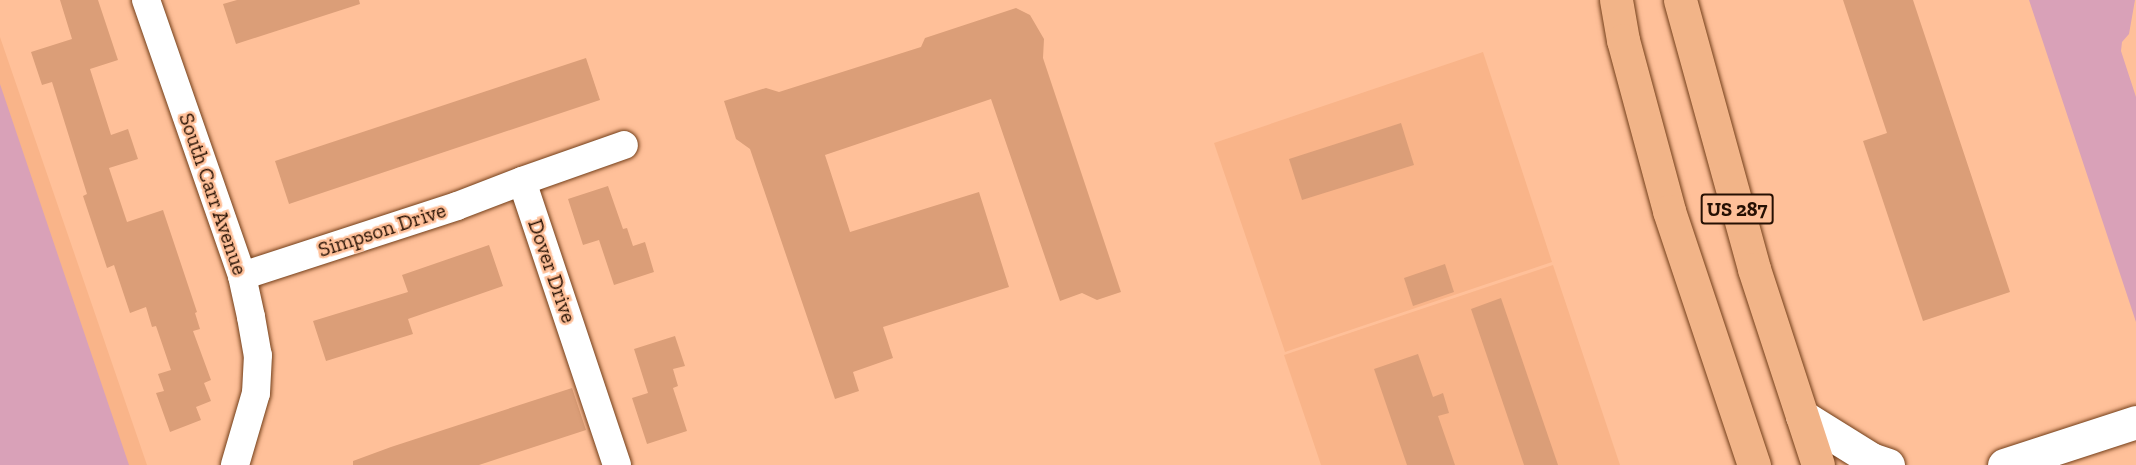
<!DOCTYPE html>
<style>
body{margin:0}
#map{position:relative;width:2136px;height:465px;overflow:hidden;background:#ffc099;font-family:"Zilla Slab",serif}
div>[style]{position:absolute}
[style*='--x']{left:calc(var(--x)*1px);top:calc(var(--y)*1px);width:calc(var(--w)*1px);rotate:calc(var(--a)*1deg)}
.built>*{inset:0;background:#f9b489}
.green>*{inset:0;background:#d9a1b8}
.building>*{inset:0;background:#db9e78}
.roads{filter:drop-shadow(0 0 2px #733e19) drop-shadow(0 0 2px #733e19)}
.minor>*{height:28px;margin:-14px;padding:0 14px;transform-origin:14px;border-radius:14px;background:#fff}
.secondary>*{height:33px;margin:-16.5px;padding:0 16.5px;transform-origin:16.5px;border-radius:16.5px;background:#fff}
.primary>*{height:33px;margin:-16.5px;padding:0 16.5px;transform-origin:16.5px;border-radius:16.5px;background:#f2b488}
span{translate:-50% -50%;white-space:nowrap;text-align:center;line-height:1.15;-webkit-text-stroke:5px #ffc099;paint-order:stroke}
.shield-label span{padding:2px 4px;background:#ffc099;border:2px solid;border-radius:4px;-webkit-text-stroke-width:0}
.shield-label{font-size:20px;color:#261003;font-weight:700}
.street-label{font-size:21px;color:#261003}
</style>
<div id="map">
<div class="built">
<div style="clip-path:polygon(0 37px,147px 465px,0 465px)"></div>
<div style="clip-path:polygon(1483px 52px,1552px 262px,1285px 352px,1214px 143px)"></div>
<div style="clip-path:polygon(1553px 265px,1620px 465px,1321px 465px,1284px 355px)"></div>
</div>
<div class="green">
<div style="clip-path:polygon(2029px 0,2135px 0,2129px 34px,2122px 42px,2121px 51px,2136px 97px,2136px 322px)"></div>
<div style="clip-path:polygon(0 84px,129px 465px,0 465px)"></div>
</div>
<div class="building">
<div style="clip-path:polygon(60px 0,98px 0,118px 60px,90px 69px,111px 135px,128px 129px,138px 159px,109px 168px,127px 222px,163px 210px,197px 312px,195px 313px,200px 329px,193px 331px,211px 380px,204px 383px,211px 401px,196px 407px,201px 420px,170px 432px,156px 393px,164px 391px,158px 374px,171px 370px,156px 326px,152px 327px,146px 307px,130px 313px,114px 265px,107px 268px,83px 196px,87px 194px,52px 82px,42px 85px,31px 52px,72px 39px)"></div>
<div style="clip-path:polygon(237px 0,359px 0,360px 4px,236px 44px,223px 4px)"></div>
<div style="clip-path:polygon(1843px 0,1913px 0,2010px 292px,1923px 321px,1863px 141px,1887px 133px)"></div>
<div style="clip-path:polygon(1016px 8px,1030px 15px,1044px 39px,1043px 58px,1121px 292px,1097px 300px,1082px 293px,1060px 301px,991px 99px,825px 155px,850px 232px,979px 192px,1009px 287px,883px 327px,893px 358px,853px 372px,859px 391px,835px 399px,750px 149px,736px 139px,724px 101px,766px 88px,779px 92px,921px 47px,925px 38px)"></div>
<div style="clip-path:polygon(586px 58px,600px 100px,289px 204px,275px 161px)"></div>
<div style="clip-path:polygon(1401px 123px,1414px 165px,1302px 200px,1289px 159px)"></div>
<div style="clip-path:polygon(608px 186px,623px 229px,627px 228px,633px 246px,645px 242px,654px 272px,614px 285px,599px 240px,583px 245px,568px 199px)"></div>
<div style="clip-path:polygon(489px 245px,503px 286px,408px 319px,413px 334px,326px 361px,313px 321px,408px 292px,402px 275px)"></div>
<div style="clip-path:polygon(1445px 264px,1454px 292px,1413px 306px,1404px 278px)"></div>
<div style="clip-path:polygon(1501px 298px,1558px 465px,1524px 465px,1471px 309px)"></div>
<div style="clip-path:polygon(675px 336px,685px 366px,673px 369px,678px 386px,673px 388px,687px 431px,647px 444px,632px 398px,648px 393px,634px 349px)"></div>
<div style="clip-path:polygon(1418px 354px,1433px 397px,1443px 393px,1449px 413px,1438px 416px,1455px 465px,1407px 465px,1374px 369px)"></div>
<div style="clip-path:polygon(572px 388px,586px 430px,479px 465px,353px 465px,353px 461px,391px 447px)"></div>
</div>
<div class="roads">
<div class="minor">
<div style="--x:146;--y:0;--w:292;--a:70.8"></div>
<div style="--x:242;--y:276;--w:42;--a:77.6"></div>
<div style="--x:251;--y:317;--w:39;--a:80"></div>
<div style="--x:258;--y:355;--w:38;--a:93"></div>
<div style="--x:256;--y:393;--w:75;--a:106.3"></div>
<div style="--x:242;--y:276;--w:226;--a:-18"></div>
<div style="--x:457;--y:206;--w:70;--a:-21"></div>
<div style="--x:617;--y:465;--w:299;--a:-108.5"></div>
<div style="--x:522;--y:181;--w:108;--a:-19.4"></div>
</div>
<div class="secondary">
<div style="--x:1802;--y:416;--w:81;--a:31.9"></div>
<div style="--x:1871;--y:459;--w:18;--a:19"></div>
<div style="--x:2004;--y:465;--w:139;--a:-18"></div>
</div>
<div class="primary">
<div style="--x:1616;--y:0;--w:41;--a:80.1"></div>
<div style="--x:1623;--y:40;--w:177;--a:74.9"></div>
<div style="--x:1669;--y:211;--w:268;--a:71.5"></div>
<div style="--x:1680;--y:0;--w:279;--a:74.6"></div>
<div style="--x:1754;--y:269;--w:206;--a:71.9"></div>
</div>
</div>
<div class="shield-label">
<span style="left:1737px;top:209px">US 287</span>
</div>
<div class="street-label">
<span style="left:213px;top:194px;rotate:71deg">South Carr Avenue</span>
<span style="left:382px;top:230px;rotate:-18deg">Simpson Drive</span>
<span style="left:552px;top:271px;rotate:71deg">Dover Drive</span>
</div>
</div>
